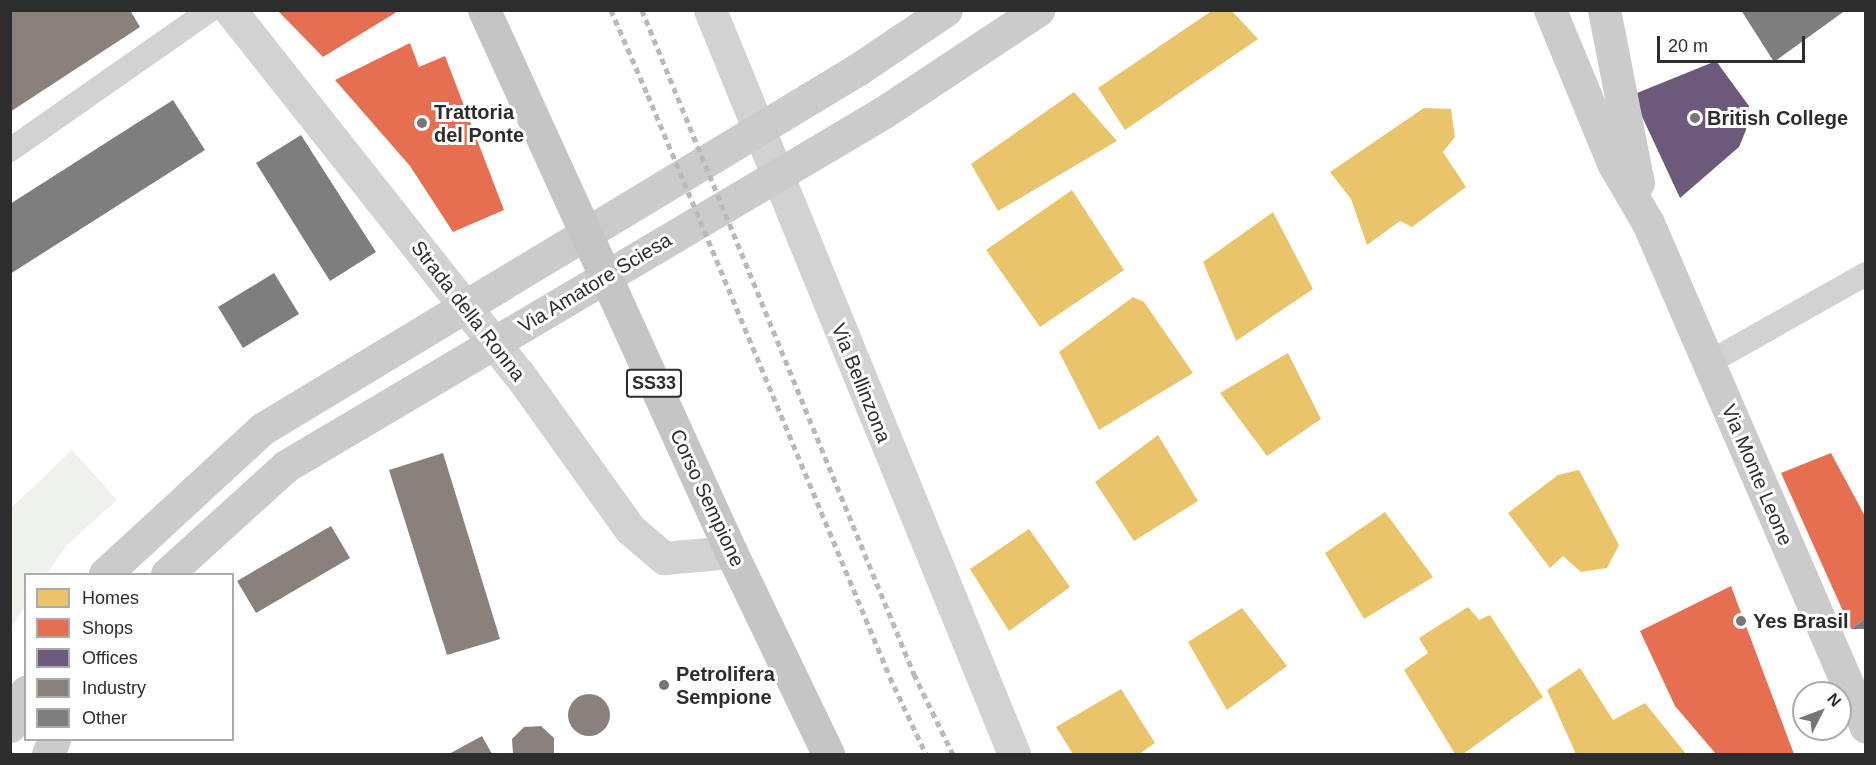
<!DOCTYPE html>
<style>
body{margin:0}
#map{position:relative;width:1876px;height:765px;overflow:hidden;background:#fff;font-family:Arial,sans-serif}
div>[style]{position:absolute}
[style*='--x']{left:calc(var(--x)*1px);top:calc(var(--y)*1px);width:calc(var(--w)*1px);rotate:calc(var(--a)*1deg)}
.green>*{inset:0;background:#eff2ec}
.homes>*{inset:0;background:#e9c46a}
.shops>*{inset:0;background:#e76f51}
.offices>*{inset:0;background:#6d597a}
.industry>*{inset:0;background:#8a817c}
.round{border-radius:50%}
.building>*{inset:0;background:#7e7e7e}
.lane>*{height:24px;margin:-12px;padding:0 12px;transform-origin:12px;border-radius:12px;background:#d2d2d2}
.street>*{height:33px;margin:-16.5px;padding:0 16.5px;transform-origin:16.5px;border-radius:16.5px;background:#d2d2d2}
.secondary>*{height:33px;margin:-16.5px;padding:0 16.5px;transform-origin:16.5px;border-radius:16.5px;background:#cbcbcb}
.primary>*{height:33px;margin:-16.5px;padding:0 16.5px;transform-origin:16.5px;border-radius:16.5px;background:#c5c5c5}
.rail>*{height:4.5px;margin-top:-2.25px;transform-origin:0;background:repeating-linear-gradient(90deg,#b9b9b9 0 6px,transparent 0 10.5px)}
.dots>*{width:16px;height:16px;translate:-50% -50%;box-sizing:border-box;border:3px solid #fff;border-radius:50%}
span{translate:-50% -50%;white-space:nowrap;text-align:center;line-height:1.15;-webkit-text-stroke:6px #fff;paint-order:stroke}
.shield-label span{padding:2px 4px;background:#fff;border:2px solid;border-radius:4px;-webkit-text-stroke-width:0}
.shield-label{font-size:18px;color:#2d2d2d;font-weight:700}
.poi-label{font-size:20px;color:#2d2d2d;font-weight:700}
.left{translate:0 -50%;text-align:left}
.street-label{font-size:20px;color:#2d2d2d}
.frame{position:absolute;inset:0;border:12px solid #2d2d2d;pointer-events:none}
.legend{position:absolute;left:24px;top:573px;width:210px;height:168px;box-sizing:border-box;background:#fff;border:2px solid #ababab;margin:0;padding:8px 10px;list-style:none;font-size:18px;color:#2d2d2d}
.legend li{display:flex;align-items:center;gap:12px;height:30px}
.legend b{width:30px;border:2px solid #ababab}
.north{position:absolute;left:1792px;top:681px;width:60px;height:60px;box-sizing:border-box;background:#fff;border:2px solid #ababab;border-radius:50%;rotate:48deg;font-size:16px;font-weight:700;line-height:24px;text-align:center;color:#2d2d2d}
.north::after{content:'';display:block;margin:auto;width:21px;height:27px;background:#767676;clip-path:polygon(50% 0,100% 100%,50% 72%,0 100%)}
.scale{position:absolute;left:1657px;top:36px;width:148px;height:27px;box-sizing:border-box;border:3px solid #2d2d2d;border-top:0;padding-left:8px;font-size:18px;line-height:21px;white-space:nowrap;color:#2d2d2d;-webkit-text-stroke:4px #fff;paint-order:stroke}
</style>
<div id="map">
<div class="green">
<div style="clip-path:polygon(72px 450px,117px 500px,67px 545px,47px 574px,26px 574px,25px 606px,11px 628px,11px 508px)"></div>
</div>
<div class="homes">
<div style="clip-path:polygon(1213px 10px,1231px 10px,1258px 39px,1125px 130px,1098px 88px)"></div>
<div style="clip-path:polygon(1074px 92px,1117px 141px,998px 211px,971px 164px)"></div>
<div style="clip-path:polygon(1424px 108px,1451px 109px,1455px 137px,1443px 152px,1466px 187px,1412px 227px,1400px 221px,1367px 245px,1351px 199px,1330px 172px)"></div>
<div style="clip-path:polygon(1072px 190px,1124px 270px,1040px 327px,986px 250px)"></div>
<div style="clip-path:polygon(1273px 212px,1313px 289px,1236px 341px,1203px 262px)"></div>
<div style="clip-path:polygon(1133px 297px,1144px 302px,1193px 373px,1099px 430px,1059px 352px)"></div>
<div style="clip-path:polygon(1288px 353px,1321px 419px,1267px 456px,1220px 393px)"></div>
<div style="clip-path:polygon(1158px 435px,1198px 501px,1134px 541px,1095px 482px)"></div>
<div style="clip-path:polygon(1579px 470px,1619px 545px,1607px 568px,1581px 572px,1563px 556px,1550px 568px,1508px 513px,1558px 475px)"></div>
<div style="clip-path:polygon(1385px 512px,1433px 577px,1364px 619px,1325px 553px)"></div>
<div style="clip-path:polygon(1029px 529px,1070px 587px,1009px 631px,970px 569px)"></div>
<div style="clip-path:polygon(1468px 607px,1479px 620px,1490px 615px,1543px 697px,1463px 754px,1455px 754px,1404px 670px,1428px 653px,1419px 638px)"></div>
<div style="clip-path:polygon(1242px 608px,1287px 666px,1227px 710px,1188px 642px)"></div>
<div style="clip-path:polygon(1580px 668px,1613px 720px,1645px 703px,1686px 754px,1576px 754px,1547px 690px)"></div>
<div style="clip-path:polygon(1121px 689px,1155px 743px,1139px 754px,1073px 754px,1056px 727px)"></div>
</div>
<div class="shops">
<div style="clip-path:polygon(277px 10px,400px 10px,323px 57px)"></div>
<div style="clip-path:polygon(410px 43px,419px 67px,445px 56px,504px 210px,453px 232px,410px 166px,335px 80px)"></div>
<div style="clip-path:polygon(1831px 453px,1866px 518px,1866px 618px,1851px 629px,1781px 473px)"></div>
<div style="clip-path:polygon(1731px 586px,1794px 754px,1716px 754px,1675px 706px,1640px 631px)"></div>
</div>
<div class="offices">
<div style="clip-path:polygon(1716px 61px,1749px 106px,1746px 130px,1739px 147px,1680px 198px,1632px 95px)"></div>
</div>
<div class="industry">
<div style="clip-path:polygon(10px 10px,130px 10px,140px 27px,10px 112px)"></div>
<div style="clip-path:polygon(443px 453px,500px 639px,447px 655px,389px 470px)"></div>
<div style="clip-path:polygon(331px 526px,350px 558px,256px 613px,237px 581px)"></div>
<div class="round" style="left:568px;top:694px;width:42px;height:42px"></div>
<div style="clip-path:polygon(541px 726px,554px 738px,554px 754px,513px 754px,512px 739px,524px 727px)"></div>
<div style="clip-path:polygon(482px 736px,492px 754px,449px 754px)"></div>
</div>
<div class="building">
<div style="clip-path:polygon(1741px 10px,1846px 10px,1774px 62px)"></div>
<div style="clip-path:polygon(173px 100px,205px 150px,10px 274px,10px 204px)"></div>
<div style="clip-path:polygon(301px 135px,376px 252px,330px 281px,256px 163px)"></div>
<div style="clip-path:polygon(274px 273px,299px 314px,243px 348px,218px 307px)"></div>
<div style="clip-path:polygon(1866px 618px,1866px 629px,1851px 629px)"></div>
</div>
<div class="lane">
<div style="--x:10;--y:150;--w:244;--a:-35"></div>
<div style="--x:1708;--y:363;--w:181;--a:-29.4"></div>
</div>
<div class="street">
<div style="--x:230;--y:10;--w:465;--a:51.6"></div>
<div style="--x:519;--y:374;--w:191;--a:54.4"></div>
<div style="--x:630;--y:529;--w:45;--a:40.5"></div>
<div style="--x:664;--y:558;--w:67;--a:-5.1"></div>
<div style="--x:710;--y:10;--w:804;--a:67.77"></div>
</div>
<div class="secondary">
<div style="--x:1550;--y:10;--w:165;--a:67.6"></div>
<div style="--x:1613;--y:163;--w:69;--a:59.7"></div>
<div style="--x:1648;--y:223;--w:549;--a:66.61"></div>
<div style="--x:1604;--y:10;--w:176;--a:78.9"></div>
<div style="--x:105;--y:574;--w:214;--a:-42.7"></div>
<div style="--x:262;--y:429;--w:695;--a:-31.11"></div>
<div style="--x:857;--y:70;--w:107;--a:-34"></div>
<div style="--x:167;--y:574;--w:161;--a:-42.2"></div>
<div style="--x:286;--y:466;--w:695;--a:-30.62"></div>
<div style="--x:884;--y:112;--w:185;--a:-33.5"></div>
<div style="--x:10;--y:726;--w:38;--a:-65"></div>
<div style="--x:48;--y:754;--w:15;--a:-67"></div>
</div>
<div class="primary">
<div style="--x:484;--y:10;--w:596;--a:65.5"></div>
<div style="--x:731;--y:552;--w:224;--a:64.3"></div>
</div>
<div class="rail">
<div style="--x:611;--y:10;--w:93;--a:66.5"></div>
<div style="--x:648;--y:95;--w:630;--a:67.42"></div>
<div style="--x:890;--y:677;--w:85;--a:64.9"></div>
<div style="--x:642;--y:10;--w:718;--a:67.72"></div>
<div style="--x:914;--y:674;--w:89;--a:64"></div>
</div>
<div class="dots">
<div style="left:1695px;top:118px;background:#767676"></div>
<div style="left:422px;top:123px;background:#767676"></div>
<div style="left:1741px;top:621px;background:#767676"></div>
<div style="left:664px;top:685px;background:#767676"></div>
</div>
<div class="shield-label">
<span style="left:654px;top:383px">SS33</span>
</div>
<div class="poi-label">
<span class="left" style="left:434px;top:124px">Trattoria<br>del Ponte</span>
<span class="left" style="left:1707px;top:118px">British College</span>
<span class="left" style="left:1753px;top:621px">Yes Brasil</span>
<span class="left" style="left:676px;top:686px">Petrolifera<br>Sempione</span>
</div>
<div class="street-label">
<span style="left:595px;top:283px;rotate:-31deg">Via Amatore Sciesa</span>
<span style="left:468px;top:311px;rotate:52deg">Strada della Ronna</span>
<span style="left:861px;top:383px;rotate:68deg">Via Bellinzona</span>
<span style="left:1757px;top:475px;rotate:67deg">Via Monte Leone</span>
<span style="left:707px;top:498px;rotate:65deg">Corso Sempione</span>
</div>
<div class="frame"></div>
<ul class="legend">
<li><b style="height:16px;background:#e9c46a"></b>Homes</li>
<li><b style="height:16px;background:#e76f51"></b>Shops</li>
<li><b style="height:16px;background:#6d597a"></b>Offices</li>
<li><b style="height:16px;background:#8a817c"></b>Industry</li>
<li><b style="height:16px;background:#7e7e7e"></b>Other</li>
</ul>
<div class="north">N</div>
<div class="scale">20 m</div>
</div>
